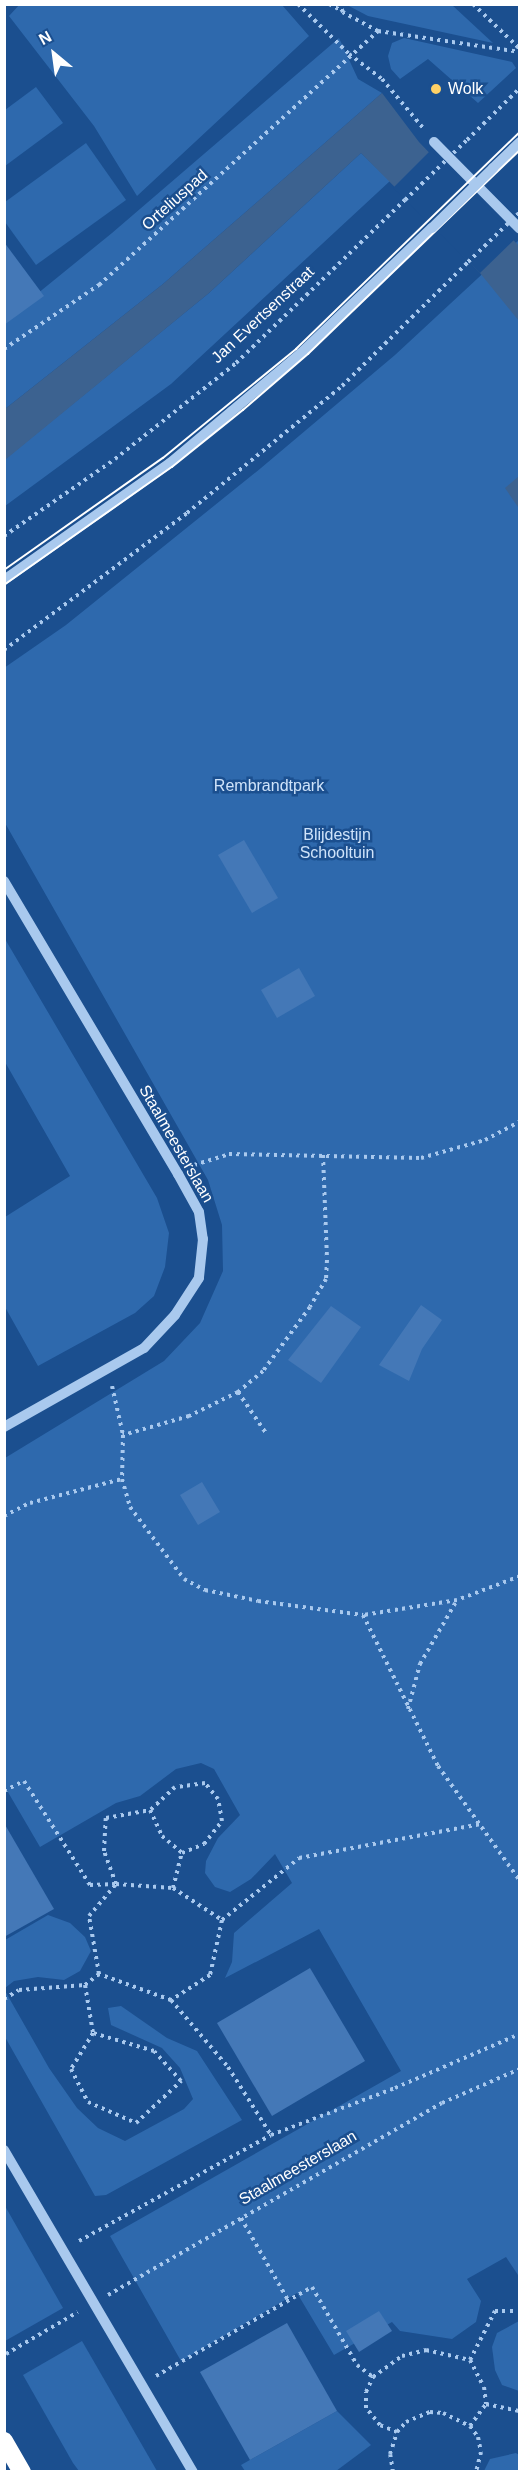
<!DOCTYPE html>
<style>
body{margin:0}
#map{position:relative;width:524px;height:2476px;overflow:hidden;background:#1b4f8f;font-family:Helvetica,sans-serif}
div>[style]{position:absolute}
[style*='--x']{left:calc(var(--x)*1px);top:calc(var(--y)*1px);width:calc(var(--w)*1px);rotate:calc(var(--a)*1deg)}
.green>*{inset:0;background:#2e69ad}
.water>*{inset:0;background:#3c6290}
.pier>*{inset:0;background:#1b4f8f}
.building>*{inset:0;background:#4478b7}
.path>*{height:4px;margin-top:-2px;transform-origin:0;background:repeating-linear-gradient(90deg,#a9c9ee 0 3px,transparent 0 7.5px)}
.minor>*{height:10px;margin:-5px;padding:0 5px;transform-origin:5px;border-radius:5px;background:#a9c9ee}
.highway>*{height:18px;margin:-9px;padding:0 9px;transform-origin:9px;border-radius:9px;background:#fff}
.tram>*{height:1.5px;margin:-0.75px;padding:0 0.75px;transform-origin:0.75px;border-radius:0.75px;background:#fff}
.path-bridge>*{height:4px;margin-top:-2px;transform-origin:0;background:repeating-linear-gradient(90deg,#a9c9ee 0 3px,transparent 0 7.5px)}
.minor-bridge>*{height:10px;margin:-5px;padding:0 5px;transform-origin:5px;border-radius:5px;background:#a9c9ee}
.dots>*{width:16px;height:16px;translate:-50% -50%;box-sizing:border-box;border:3px solid #1b4f8f;border-radius:50%}
span{translate:-50% -50%;white-space:nowrap;text-align:center;line-height:1.15;-webkit-text-stroke:5px #1b4f8f;paint-order:stroke}
.poi-label{font-size:16px;color:#fff}
.left{translate:0 -50%;text-align:left}
.street-label{font-size:16px;color:#fff}
.park-label{font-size:16px;color:#cfe3fa}
.frame{position:absolute;inset:0;border:6px solid #fff;pointer-events:none}
.north{position:absolute;left:24px;top:24px;width:60px;height:60px;-webkit-text-stroke:4px #1b4f8f;paint-order:stroke;rotate:331deg;font-size:16px;font-weight:700;line-height:24px;text-align:center;color:#fff}
.north::after{content:'';display:block;margin:auto;width:21px;height:27px;background:#fff;clip-path:polygon(50% 0,100% 100%,50% 72%,0 100%)}
</style>
<div id="map">
<div class="green">
<div style="clip-path:polygon(20px 4px,282px 5px,309px 36px,137px 196px,94px 126px,9px 16px)"></div>
<div style="clip-path:polygon(347px 5px,452px 5px,493px 43px,368px 16px)"></div>
<div style="clip-path:polygon(339px 38px,358px 79px,382px 93px,163px 284px,5px 409px,5px 320px,112px 233px)"></div>
<div style="clip-path:polygon(404px 38px,512px 62px,516px 68px,478px 103px,428px 59px,400px 79px,391px 69px,388px 56px,392px 43px)"></div>
<div style="clip-path:polygon(36px 87px,63px 123px,5px 166px,5px 110px)"></div>
<div style="clip-path:polygon(86px 143px,126px 200px,36px 265px,5px 222px,5px 202px)"></div>
<div style="clip-path:polygon(361px 153px,390px 181px,171px 384px,5px 506px,4px 460px,209px 293px)"></div>
<div style="clip-path:polygon(519px 240px,520px 2278px,506px 2257px,467px 2279px,481px 2301px,476px 2322px,452px 2339px,400px 2331px,392px 2322px,334px 2355px,297px 2293px,181px 2361px,110px 2236px,401px 2071px,319px 1929px,225px 1978px,232px 1962px,234px 1933px,292px 1883px,275px 1854px,251px 1879px,230px 1892px,215px 1887px,205px 1873px,206px 1861px,218px 1838px,240px 1815px,214px 1769px,201px 1763px,176px 1769px,140px 1796px,116px 1803px,40px 1847px,5px 1787px,5px 1458px,164px 1361px,200px 1323px,223px 1271px,222px 1225px,208px 1180px,5px 823px,4px 668px,66px 625px,261px 468px,395px 355px)"></div>
<div style="clip-path:polygon(5px 939px,157px 1198px,169px 1233px,165px 1267px,154px 1296px,135px 1313px,38px 1366px,5px 1307px,5px 1217px,70px 1176px,5px 1062px)"></div>
<div style="clip-path:polygon(48px 1915px,70px 1923px,85px 1937px,91px 1951px,80px 1971px,64px 1980px,38px 1977px,14px 1981px,5px 1988px,5px 1940px)"></div>
<div style="clip-path:polygon(4px 1989px,49px 2068px,77px 2108px,98px 2128px,125px 2141px,184px 2109px,193px 2099px,180px 2068px,162px 2048px,111px 2025px,108px 2008px,121px 2006px,167px 2038px,197px 2051px,242px 2120px,106px 2195px,95px 2196px,5px 2037px)"></div>
<div style="clip-path:polygon(5px 2206px,63px 2308px,5px 2341px,4px 2341px)"></div>
<div style="clip-path:polygon(519px 2321px,519px 2391px,502px 2385px,495px 2370px,492px 2347px,497px 2333px)"></div>
<div style="clip-path:polygon(82px 2341px,157px 2471px,79px 2471px,73px 2463px,23px 2375px)"></div>
<div style="clip-path:polygon(337px 2411px,371px 2445px,336px 2471px,245px 2471px,241px 2465px)"></div>
<div style="clip-path:polygon(516px 2453px,519px 2455px,519px 2471px,484px 2471px,490px 2459px)"></div>
</div>
<div class="water">
<div style="clip-path:polygon(382px 93px,419px 142px,519px 246px,519px 321px,480px 273px,361px 153px,209px 293px,5px 460px,5px 409px,163px 284px)"></div>
<div style="clip-path:polygon(519px 476px,519px 524px,518px 507px,505px 488px)"></div>
</div>
<div class="pier">
<div style="clip-path:polygon(431px 150px,516px 238px,480px 273px,393px 188px)"></div>
</div>
<div class="building">
<div style="clip-path:polygon(4px 242px,44px 296px,4px 325px)"></div>
<div style="clip-path:polygon(244px 840px,278px 898px,252px 913px,218px 855px)"></div>
<div style="clip-path:polygon(299px 968px,315px 996px,277px 1018px,261px 990px)"></div>
<div style="clip-path:polygon(421px 1305px,442px 1320px,422px 1349px,409px 1381px,379px 1365px)"></div>
<div style="clip-path:polygon(331px 1306px,361px 1327px,321px 1383px,288px 1360px)"></div>
<div style="clip-path:polygon(202px 1482px,220px 1512px,198px 1525px,180px 1495px)"></div>
<div style="clip-path:polygon(4px 1823px,54px 1909px,4px 1937px)"></div>
<div style="clip-path:polygon(310px 1968px,365px 2061px,272px 2116px,217px 2023px)"></div>
<div style="clip-path:polygon(379px 2311px,392px 2331px,359px 2352px,346px 2331px)"></div>
<div style="clip-path:polygon(287px 2323px,337px 2411px,250px 2460px,200px 2372px)"></div>
</div>
<div class="path">
<div style="--x:298;--y:4;--w:71;--a:44.4"></div>
<div style="--x:349;--y:54;--w:41;--a:37.1"></div>
<div style="--x:382;--y:79;--w:65;--a:50"></div>
<div style="--x:329;--y:4;--w:15;--a:28"></div>
<div style="--x:473;--y:4;--w:65;--a:43.8"></div>
<div style="--x:378;--y:31;--w:144;--a:8.4"></div>
<div style="--x:467;--y:140;--w:74;--a:-44.5"></div>
<div style="--x:4;--y:349;--w:115;--a:-34"></div>
<div style="--x:99;--y:285;--w:377;--a:-42.3"></div>
<div style="--x:378;--y:31;--w:40;--a:-152"></div>
<div style="--x:343;--y:12;--w:9;--a:-117"></div>
<div style="--x:4;--y:536;--w:135;--a:-34.7"></div>
<div style="--x:115;--y:459;--w:154;--a:-38.4"></div>
<div style="--x:236;--y:363;--w:235;--a:-44"></div>
<div style="--x:4;--y:650;--w:229;--a:-36.8"></div>
<div style="--x:187;--y:513;--w:200;--a:-39.3"></div>
<div style="--x:342;--y:386;--w:177;--a:-44.5"></div>
<div style="--x:323;--y:1155;--w:105;--a:87.8"></div>
<div style="--x:327;--y:1260;--w:19;--a:93"></div>
<div style="--x:326;--y:1279;--w:32;--a:120"></div>
<div style="--x:310;--y:1307;--w:79;--a:126.3"></div>
<div style="--x:263;--y:1371;--w:33;--a:140"></div>
<div style="--x:238;--y:1392;--w:55;--a:153.9"></div>
<div style="--x:189;--y:1416;--w:69;--a:163.9"></div>
<div style="--x:123;--y:1435;--w:44;--a:91.3"></div>
<div style="--x:122;--y:1479;--w:29;--a:74"></div>
<div style="--x:130;--y:1507;--w:90;--a:53.1"></div>
<div style="--x:184;--y:1579;--w:24;--a:28"></div>
<div style="--x:205;--y:1590;--w:54;--a:11.7"></div>
<div style="--x:258;--y:1601;--w:106;--a:7.6"></div>
<div style="--x:194;--y:1165;--w:37;--a:-17"></div>
<div style="--x:229;--y:1154;--w:192;--a:1.2"></div>
<div style="--x:421;--y:1158;--w:66;--a:-15.7"></div>
<div style="--x:485;--y:1140;--w:40;--a:-28"></div>
<div style="--x:112;--y:1386;--w:50;--a:77.3"></div>
<div style="--x:238;--y:1392;--w:50;--a:55.7"></div>
<div style="--x:4;--y:1516;--w:29;--a:-27"></div>
<div style="--x:30;--y:1503;--w:95;--a:-14.6"></div>
<div style="--x:520;--y:1576;--w:67;--a:159.1"></div>
<div style="--x:457;--y:1600;--w:95;--a:170.9"></div>
<div style="--x:363;--y:1615;--w:169;--a:63.6"></div>
<div style="--x:438;--y:1766;--w:141;--a:54.5"></div>
<div style="--x:408;--y:1709;--w:47;--a:-75.1"></div>
<div style="--x:420;--y:1664;--w:74;--a:-60"></div>
<div style="--x:4;--y:1791;--w:22;--a:-27"></div>
<div style="--x:24;--y:1781;--w:123;--a:57.6"></div>
<div style="--x:90;--y:1885;--w:26;--a:-2"></div>
<div style="--x:116;--y:1884;--w:35;--a:-110"></div>
<div style="--x:104;--y:1851;--w:33;--a:-87"></div>
<div style="--x:106;--y:1818;--w:45;--a:-10.3"></div>
<div style="--x:150;--y:1810;--w:29;--a:65"></div>
<div style="--x:162;--y:1836;--w:26;--a:40"></div>
<div style="--x:182;--y:1853;--w:24;--a:-22"></div>
<div style="--x:204;--y:1844;--w:29;--a:-52"></div>
<div style="--x:222;--y:1821;--w:22;--a:-100"></div>
<div style="--x:218;--y:1799;--w:21;--a:-129"></div>
<div style="--x:205;--y:1783;--w:30;--a:172"></div>
<div style="--x:175;--y:1787;--w:34;--a:137"></div>
<div style="--x:173;--y:1888;--w:36;--a:-76"></div>
<div style="--x:222;--y:1920;--w:56;--a:102.3"></div>
<div style="--x:210;--y:1975;--w:46;--a:147.3"></div>
<div style="--x:171;--y:2000;--w:77;--a:-160.1"></div>
<div style="--x:99;--y:1974;--w:59;--a:-99.8"></div>
<div style="--x:89;--y:1916;--w:42;--a:-49.8"></div>
<div style="--x:116;--y:1884;--w:57;--a:4"></div>
<div style="--x:173;--y:1888;--w:59;--a:33.1"></div>
<div style="--x:222;--y:1920;--w:99;--a:-38.8"></div>
<div style="--x:299;--y:1858;--w:185;--a:-10.6"></div>
<div style="--x:85;--y:1985;--w:49;--a:80.5"></div>
<div style="--x:93;--y:2033;--w:42;--a:121.4"></div>
<div style="--x:71;--y:2069;--w:37;--a:63"></div>
<div style="--x:88;--y:2102;--w:52;--a:23.6"></div>
<div style="--x:136;--y:2123;--w:62;--a:-43"></div>
<div style="--x:181;--y:2081;--w:40;--a:-132"></div>
<div style="--x:154;--y:2051;--w:64;--a:-163.6"></div>
<div style="--x:4;--y:1999;--w:17;--a:-31"></div>
<div style="--x:19;--y:1990;--w:66;--a:-4.3"></div>
<div style="--x:85;--y:1985;--w:18;--a:-38"></div>
<div style="--x:171;--y:2000;--w:88;--a:49.6"></div>
<div style="--x:228;--y:2067;--w:80;--a:57.7"></div>
<div style="--x:241;--y:2218;--w:95;--a:60.2"></div>
<div style="--x:79;--y:2241;--w:219;--a:-28.9"></div>
<div style="--x:271;--y:2135;--w:133;--a:-20.8"></div>
<div style="--x:395;--y:2088;--w:136;--a:-23.4"></div>
<div style="--x:108;--y:2295;--w:385;--a:-29.9"></div>
<div style="--x:442;--y:2103;--w:85;--a:-23.6"></div>
<div style="--x:6;--y:2354;--w:83;--a:-30.3"></div>
<div style="--x:470;--y:2360;--w:30;--a:63"></div>
<div style="--x:484;--y:2387;--w:17;--a:83"></div>
<div style="--x:156;--y:2376;--w:180;--a:-29.7"></div>
<div style="--x:312;--y:2287;--w:90;--a:60"></div>
<div style="--x:357;--y:2365;--w:20;--a:37"></div>
<div style="--x:470;--y:2426;--w:27;--a:-54"></div>
<div style="--x:486;--y:2404;--w:35;--a:12"></div>
<div style="--x:397;--y:2432;--w:18;--a:-158"></div>
<div style="--x:380;--y:2425;--w:22;--a:-129"></div>
<div style="--x:366;--y:2408;--w:16;--a:-90"></div>
<div style="--x:366;--y:2392;--w:17;--a:-65"></div>
<div style="--x:373;--y:2377;--w:36;--a:-36"></div>
<div style="--x:402;--y:2356;--w:25;--a:-14"></div>
<div style="--x:426;--y:2350;--w:45;--a:12.8"></div>
<div style="--x:470;--y:2360;--w:55;--a:-63"></div>
<div style="--x:495;--y:2311;--w:25;--a:0"></div>
<div style="--x:393;--y:2472;--w:18;--a:-99"></div>
<div style="--x:390;--y:2454;--w:23;--a:-72"></div>
<div style="--x:397;--y:2432;--w:13;--a:-48"></div>
<div style="--x:406;--y:2422;--w:26;--a:-23"></div>
<div style="--x:430;--y:2412;--w:13;--a:4"></div>
<div style="--x:443;--y:2413;--w:30;--a:26"></div>
<div style="--x:470;--y:2426;--w:14;--a:54"></div>
<div style="--x:478;--y:2437;--w:15;--a:79"></div>
<div style="--x:481;--y:2452;--w:21;--a:104"></div>
</div>
<div class="minor">
<div style="--x:434;--y:142;--w:122;--a:45.3"></div>
<div style="--x:493;--y:168;--w:37;--a:-44"></div>
<div style="--x:4;--y:580;--w:203;--a:-35.2"></div>
<div style="--x:170;--y:463;--w:171;--a:-40"></div>
<div style="--x:301;--y:353;--w:181;--a:-43.7"></div>
<div style="--x:4;--y:881;--w:341;--a:59.3"></div>
<div style="--x:178;--y:1174;--w:43;--a:61.1"></div>
<div style="--x:199;--y:1212;--w:27;--a:82"></div>
<div style="--x:203;--y:1239;--w:39;--a:96"></div>
<div style="--x:199;--y:1278;--w:44;--a:123"></div>
<div style="--x:175;--y:1315;--w:45;--a:133.2"></div>
<div style="--x:144;--y:1348;--w:161;--a:150.6"></div>
<div style="--x:4;--y:2150;--w:373;--a:59.6"></div>
</div>
<div class="highway">
<div style="--x:4;--y:2441;--w:36;--a:60"></div>
</div>
<div class="tram">
<div style="--x:4;--y:570;--w:194;--a:-35.2"></div>
<div style="--x:163;--y:458;--w:172;--a:-39.3"></div>
<div style="--x:296;--y:349;--w:312;--a:-44.1"></div>
<div style="--x:4;--y:585;--w:205;--a:-35.1"></div>
<div style="--x:172;--y:467;--w:91;--a:-38.8"></div>
<div style="--x:243;--y:410;--w:86;--a:-40.7"></div>
<div style="--x:308;--y:354;--w:294;--a:-43.9"></div>
</div>
<div class="path-bridge">
<div style="--x:405;--y:200;--w:86;--a:-44.1"></div>
<div style="--x:468;--y:262;--w:72;--a:-43.9"></div>
</div>
<div class="minor-bridge">
<div style="--x:432;--y:228;--w:86;--a:-44.5"></div>
</div>
<div class="dots">
<div style="left:436px;top:89px;background:#ffd166"></div>
</div>
<div class="poi-label">
<span class="left" style="left:448px;top:89px">Wolk</span>
</div>
<div class="street-label">
<span style="left:175px;top:200px;rotate:-42deg">Orteliuspad</span>
<span style="left:263px;top:315px;rotate:-43deg">Jan Evertsenstraat</span>
<span style="left:176px;top:1144px;rotate:60deg">Staalmeesterslaan</span>
<span style="left:298px;top:2168px;rotate:-30deg">Staalmeesterslaan</span>
</div>
<div class="park-label">
<span style="left:269px;top:786px">Rembrandtpark</span>
<span style="left:337px;top:844px">Blijdestijn<br>Schooltuin</span>
</div>
<div class="frame"></div>
<div class="north">N</div>
</div>
